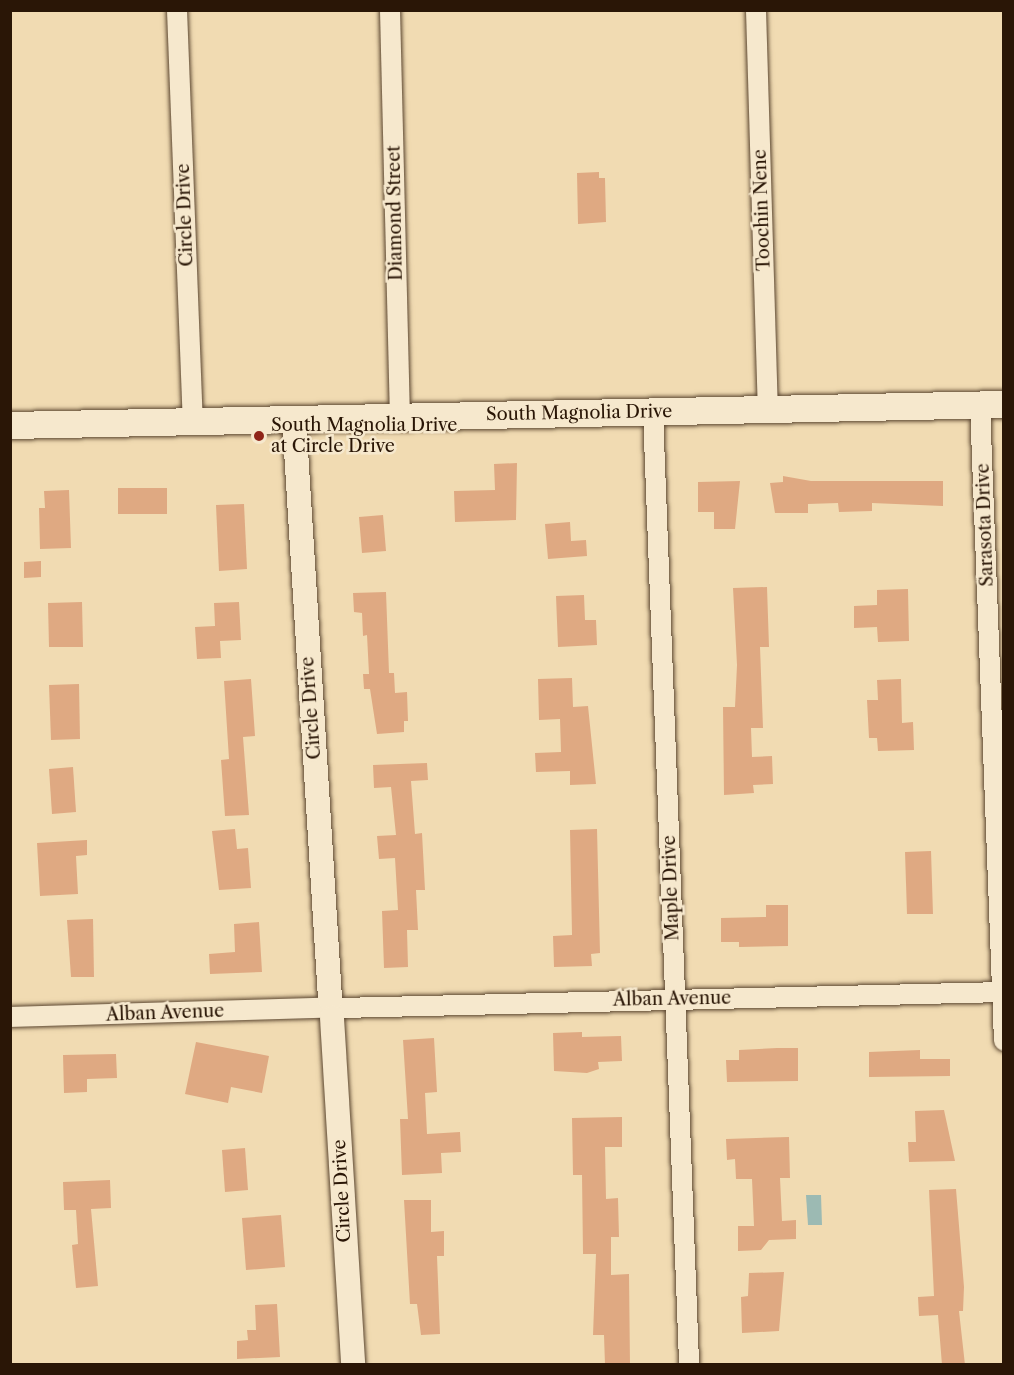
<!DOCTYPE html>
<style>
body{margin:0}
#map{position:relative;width:1014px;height:1375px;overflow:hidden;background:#f1dbb2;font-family:"Libre Caslon Text",serif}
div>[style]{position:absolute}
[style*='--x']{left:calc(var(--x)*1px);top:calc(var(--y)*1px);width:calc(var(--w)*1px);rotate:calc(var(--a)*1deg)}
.water>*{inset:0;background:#9cbab3}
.building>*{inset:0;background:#dfa982}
.roads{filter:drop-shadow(0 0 2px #5c4731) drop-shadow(0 0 2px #5c4731)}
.minor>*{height:20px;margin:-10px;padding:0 10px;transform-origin:10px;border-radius:10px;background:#f6e8cd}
.tertiary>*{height:24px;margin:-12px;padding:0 12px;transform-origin:12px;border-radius:12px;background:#f6e8cd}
.secondary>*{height:27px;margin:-13.5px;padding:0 13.5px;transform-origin:13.5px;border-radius:13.5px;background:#f6e8cd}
.dots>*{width:16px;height:16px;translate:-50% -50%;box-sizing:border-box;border:3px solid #f6e8cd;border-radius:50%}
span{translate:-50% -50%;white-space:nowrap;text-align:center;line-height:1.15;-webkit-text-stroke:5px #f6e8cd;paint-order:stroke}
.street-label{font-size:18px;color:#2a1606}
.poi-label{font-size:18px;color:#2a1606}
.left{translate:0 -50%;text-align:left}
.frame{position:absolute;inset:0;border:12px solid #2a1606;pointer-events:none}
</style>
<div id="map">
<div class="water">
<div style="clip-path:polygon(806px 1195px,821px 1195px,822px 1225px,808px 1225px)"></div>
</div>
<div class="building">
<div style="clip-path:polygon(599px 172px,599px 178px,605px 178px,606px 222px,578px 224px,577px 173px)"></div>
<div style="clip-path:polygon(517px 463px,516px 520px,455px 522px,454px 491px,495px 490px,494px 464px)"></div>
<div style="clip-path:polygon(783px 476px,811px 481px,943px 481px,943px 506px,872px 503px,872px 511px,839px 512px,838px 503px,808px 504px,808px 513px,775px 513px,770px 483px,783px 482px)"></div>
<div style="clip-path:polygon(740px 481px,735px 529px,714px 529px,714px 512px,698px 512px,698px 482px)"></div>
<div style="clip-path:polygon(118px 488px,167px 488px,167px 514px,118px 514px)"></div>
<div style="clip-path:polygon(69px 490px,71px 548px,40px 549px,39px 508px,45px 508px,44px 491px)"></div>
<div style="clip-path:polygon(244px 504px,247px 569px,219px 571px,216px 505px)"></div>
<div style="clip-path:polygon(383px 515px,386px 551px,362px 553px,359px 517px)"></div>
<div style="clip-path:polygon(570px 522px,571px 541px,586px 540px,587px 556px,548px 559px,545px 524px)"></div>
<div style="clip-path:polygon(41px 561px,41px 577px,24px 578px,24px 562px)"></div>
<div style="clip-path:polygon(767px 587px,769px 647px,760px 647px,763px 728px,751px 728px,752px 757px,772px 756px,773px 784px,753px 785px,754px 793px,724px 795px,723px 707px,735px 707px,737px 665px,733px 588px)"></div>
<div style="clip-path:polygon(908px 589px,909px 641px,878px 642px,877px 627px,854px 628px,854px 606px,877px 605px,877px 590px)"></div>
<div style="clip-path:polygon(386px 592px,389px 673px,394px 673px,395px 693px,407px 692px,408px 721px,404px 721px,404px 732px,377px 734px,370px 689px,364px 689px,363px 674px,369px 674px,367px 635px,363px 636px,362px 613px,354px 612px,353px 593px)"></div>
<div style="clip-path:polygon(584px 595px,585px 620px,596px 620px,597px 645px,558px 647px,556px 596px)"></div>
<div style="clip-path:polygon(82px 602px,83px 647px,49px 647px,48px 603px)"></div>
<div style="clip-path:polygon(239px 602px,241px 640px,220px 641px,221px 658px,197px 659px,195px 627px,215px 626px,214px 603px)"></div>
<div style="clip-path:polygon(572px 678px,573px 707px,588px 706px,596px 784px,570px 785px,570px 771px,536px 772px,535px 753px,561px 752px,560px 719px,539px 720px,538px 679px)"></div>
<div style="clip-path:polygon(251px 679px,255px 736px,243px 737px,249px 815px,225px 816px,221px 760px,229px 759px,224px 681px)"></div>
<div style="clip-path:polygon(901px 679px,902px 723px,913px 722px,914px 750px,878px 751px,877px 738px,869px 738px,867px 700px,878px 700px,877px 680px)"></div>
<div style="clip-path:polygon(79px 684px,80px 739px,51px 740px,49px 685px)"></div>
<div style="clip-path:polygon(427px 763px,428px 780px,411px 781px,415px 834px,422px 833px,425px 890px,416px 890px,418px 930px,407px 930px,408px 967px,384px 968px,382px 911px,398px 910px,395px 858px,379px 859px,377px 836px,396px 835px,391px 787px,374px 788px,373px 765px)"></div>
<div style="clip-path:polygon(73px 767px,76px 812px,52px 814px,49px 769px)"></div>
<div style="clip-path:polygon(235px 829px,237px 849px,248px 848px,251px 888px,219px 890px,212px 831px)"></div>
<div style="clip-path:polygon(597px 829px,600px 953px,591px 954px,592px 966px,554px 967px,553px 936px,572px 935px,570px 830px)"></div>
<div style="clip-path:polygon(87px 840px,87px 855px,76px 856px,78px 894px,40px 896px,37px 843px)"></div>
<div style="clip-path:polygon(931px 851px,933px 914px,907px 914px,905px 852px)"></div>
<div style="clip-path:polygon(766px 905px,788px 905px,788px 946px,739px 947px,739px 942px,721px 942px,721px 918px,766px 917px)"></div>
<div style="clip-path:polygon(93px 919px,94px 977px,71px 977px,67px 920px)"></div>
<div style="clip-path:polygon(259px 922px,262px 972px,210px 974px,209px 954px,235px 952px,234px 924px)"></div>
<div style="clip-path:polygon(582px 1032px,582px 1037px,621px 1036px,622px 1061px,598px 1062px,599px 1069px,587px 1073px,554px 1071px,553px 1033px)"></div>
<div style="clip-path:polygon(434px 1038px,437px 1092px,425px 1093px,427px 1134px,460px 1132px,461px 1152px,441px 1153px,442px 1173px,402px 1175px,400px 1119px,408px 1119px,403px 1040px)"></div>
<div style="clip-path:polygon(196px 1042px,269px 1056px,262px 1093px,231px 1087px,228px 1103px,185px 1094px)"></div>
<div style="clip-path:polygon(777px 1048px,798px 1048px,798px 1081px,727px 1082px,726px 1060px,739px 1060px,739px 1050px)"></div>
<div style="clip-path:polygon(920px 1050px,920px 1059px,950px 1059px,950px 1076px,869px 1077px,869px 1052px)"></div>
<div style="clip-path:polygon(116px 1054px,117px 1078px,87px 1079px,87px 1092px,64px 1093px,63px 1055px)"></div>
<div style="clip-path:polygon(944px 1110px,955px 1161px,909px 1162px,908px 1142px,916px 1142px,915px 1111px)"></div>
<div style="clip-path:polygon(622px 1117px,622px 1147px,605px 1147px,606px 1199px,618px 1198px,619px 1237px,611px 1237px,611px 1275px,629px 1274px,630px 1365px,605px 1365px,604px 1335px,593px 1335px,596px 1254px,583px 1254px,582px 1175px,573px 1175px,572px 1118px)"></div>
<div style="clip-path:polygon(789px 1137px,790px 1178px,780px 1178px,782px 1221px,796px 1220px,796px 1239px,769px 1240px,761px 1250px,738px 1251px,738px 1226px,754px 1226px,752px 1179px,736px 1179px,735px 1159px,727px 1160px,726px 1139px)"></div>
<div style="clip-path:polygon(245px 1148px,248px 1190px,225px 1192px,222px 1150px)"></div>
<div style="clip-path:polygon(110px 1180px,111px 1208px,91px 1209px,98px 1286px,76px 1288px,72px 1245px,78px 1244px,76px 1210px,64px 1210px,63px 1182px)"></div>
<div style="clip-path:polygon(956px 1189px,964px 1287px,963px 1311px,959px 1311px,965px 1365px,942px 1365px,938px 1315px,919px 1316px,918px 1297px,934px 1296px,929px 1190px)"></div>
<div style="clip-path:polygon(404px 1200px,431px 1200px,431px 1232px,444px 1231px,444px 1256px,437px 1256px,440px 1334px,421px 1335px,417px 1304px,410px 1304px)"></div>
<div style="clip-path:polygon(281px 1215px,285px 1267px,246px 1270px,242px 1218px)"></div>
<div style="clip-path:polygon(784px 1272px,779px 1331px,742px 1333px,741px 1297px,748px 1296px,749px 1273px)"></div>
<div style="clip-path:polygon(277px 1304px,280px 1357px,237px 1359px,237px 1341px,248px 1340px,247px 1330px,256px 1330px,255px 1305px)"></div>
</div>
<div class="roads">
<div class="minor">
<div style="--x:177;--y:10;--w:410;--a:87.8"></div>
<div style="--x:390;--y:10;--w:406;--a:88.6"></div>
<div style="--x:756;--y:10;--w:399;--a:88.3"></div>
<div style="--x:980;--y:405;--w:636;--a:87.84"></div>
<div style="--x:653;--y:412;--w:953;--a:87.83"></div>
<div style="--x:340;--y:1008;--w:664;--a:-1.38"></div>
<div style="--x:10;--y:1017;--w:310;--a:-1.7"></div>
</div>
<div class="tertiary">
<div style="--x:294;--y:418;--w:582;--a:86.45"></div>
<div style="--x:332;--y:1018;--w:347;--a:86.5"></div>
</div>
<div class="secondary">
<div style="--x:10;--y:425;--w:994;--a:-1.21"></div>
</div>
</div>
<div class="dots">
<div style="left:259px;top:436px;background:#8f2418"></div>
</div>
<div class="street-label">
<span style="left:762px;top:210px;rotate:-92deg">Toochin Nene</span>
<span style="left:395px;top:213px;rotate:-91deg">Diamond Street</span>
<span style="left:185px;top:215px;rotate:-92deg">Circle Drive</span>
<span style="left:579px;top:413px;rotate:-1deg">South Magnolia Drive</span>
<span style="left:985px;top:525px;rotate:-92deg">Sarasota Drive</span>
<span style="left:311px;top:708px;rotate:-94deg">Circle Drive</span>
<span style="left:671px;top:888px;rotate:-92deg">Maple Drive</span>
<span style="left:672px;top:999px;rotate:-1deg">Alban Avenue</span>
<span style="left:165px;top:1013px;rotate:-2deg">Alban Avenue</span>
<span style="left:342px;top:1191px;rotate:-93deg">Circle Drive</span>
</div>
<div class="poi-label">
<span class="left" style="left:271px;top:436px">South Magnolia Drive<br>at Circle Drive</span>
</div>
<div class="frame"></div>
</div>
